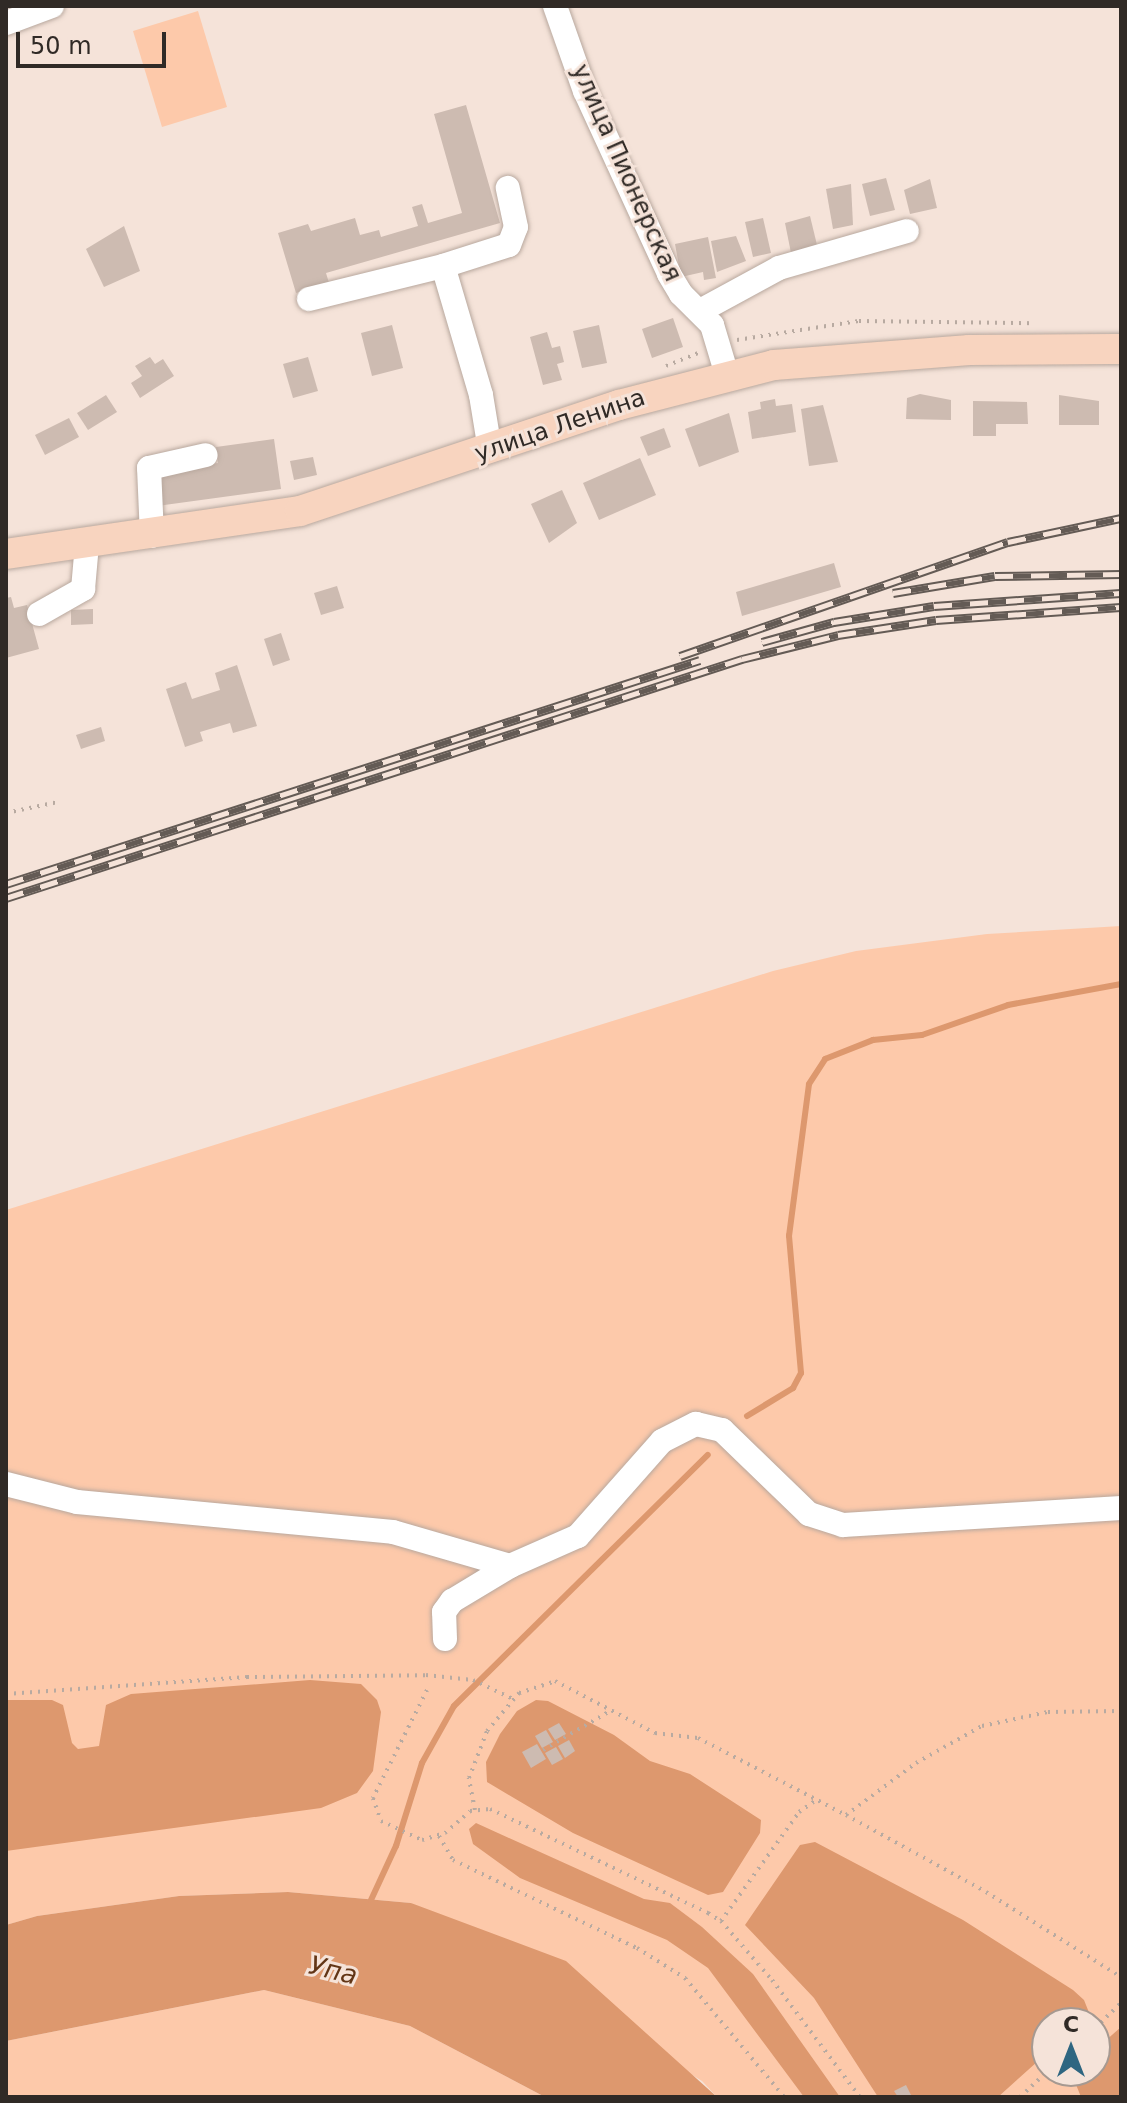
<!DOCTYPE html>
<meta charset="utf-8">
<style>
body{margin:0}
#map{position:relative;width:1127px;height:2103px;overflow:hidden;background:#f5e3d9;font-family:"DejaVu Sans",sans-serif}
div>[style]{position:absolute}
[style*='--x']{left:calc(var(--x)*1px);top:calc(var(--y)*1px);width:calc(var(--w)*1px);rotate:calc(var(--a)*1deg)}
.green>*{inset:0;background:#fdc9aa}
.water>*{inset:0;background:#dd986e}
.stream>*{height:6px;margin:-3px;padding:0 3px;transform-origin:3px;border-radius:3px;background:#dd986e}
.building>*{inset:0;background:#cdbbb1}
.path>*{height:4px;margin-top:-2px;transform-origin:0;background:repeating-linear-gradient(90deg,#b8aaa1 0 2px,transparent 0 8px)}
.roads{filter:drop-shadow(0 0 2px #b8a89e) drop-shadow(0 0 2px #b8a89e)}
.minor>*{height:24px;margin:-12px;padding:0 12px;transform-origin:12px;border-radius:12px;background:#fff}
.major>*{height:30px;margin:-15px;padding:0 15px;transform-origin:15px;border-radius:15px;background:#f8d4bf}
.rail>*{height:9px;margin-top:-4.5px;transform-origin:0;background:repeating-linear-gradient(90deg,#f5e3d9 0 18px,#645b55 0 36px);box-sizing:border-box;border-block:2px solid #645b55}
span{translate:-50% -50%;white-space:nowrap;text-align:center;line-height:1.15;-webkit-text-stroke:6px #f5e3d9;paint-order:stroke}
.street-label{font-size:24px;color:#302a26}
.water-label{font-size:26px;color:#623516;font-style:italic}
.frame{position:absolute;inset:0;border:8px solid #302a26;pointer-events:none}
.north{position:absolute;left:1031px;top:2007px;width:80px;height:80px;box-sizing:border-box;background:#f5e3d9;border:2px solid #a69991;border-radius:50%;rotate:0deg;font-size:22px;font-weight:700;line-height:32px;text-align:center;color:#302a26}
.north::after{content:'';display:block;margin:auto;width:28px;height:36px;background:#2f6681;clip-path:polygon(50% 0,100% 100%,50% 72%,0 100%)}
.scale{position:absolute;left:16px;top:32px;width:150px;height:36px;box-sizing:border-box;border:4px solid #302a26;border-top:0;padding-left:10px;font-size:24px;line-height:28px;white-space:nowrap;color:#302a26;-webkit-text-stroke:6px #f5e3d9;paint-order:stroke}
</style>
<div id="map">
<div class="green">
<div style="clip-path:polygon(198px 11px,227px 107px,162px 127px,133px 31px)"></div>
<div style="clip-path:polygon(evenodd,1121px 926px,1121px 2097px,717px 2097px,702px 2081px,411px 1903px,288px 1892px,179px 1896px,37px 1916px,6px 1925px,6px 1210px,773px 971px,856px 951px,987px 934px,1121px 926px,1047px 2023px,1095px 2023px,1095px 2071px,1047px 2071px,1047px 2023px)"></div>
<div style="clip-path:polygon(264px 1990px,410px 2026px,545px 2097px,6px 2097px,6px 2041px)"></div>
</div>
<div class="water">
<div style="clip-path:polygon(310px 1680px,361px 1684px,377px 1700px,381px 1712px,373px 1771px,357px 1793px,321px 1808px,6px 1851px,6px 1700px,52px 1700px,63px 1705px,72px 1743px,78px 1749px,99px 1746px,106px 1705px,131px 1694px)"></div>
<div style="clip-path:polygon(536px 1700px,548px 1701px,614px 1735px,650px 1761px,690px 1774px,761px 1820px,760px 1833px,723px 1892px,708px 1895px,573px 1833px,487px 1782px,486px 1762px,500px 1734px,517px 1711px)"></div>
<div style="clip-path:polygon(476px 1823px,644px 1899px,670px 1903px,702px 1927px,753px 1974px,840px 2097px,804px 2097px,708px 1968px,667px 1940px,520px 1878px,473px 1844px,469px 1829px)"></div>
<div style="clip-path:polygon(815px 1842px,963px 1920px,1073px 1990px,1084px 2000px,1090px 2015px,1081px 2023px,1047px 2023px,1047px 2053px,998px 2097px,878px 2097px,814px 1998px,745px 1925px,800px 1845px)"></div>
<div style="clip-path:polygon(288px 1892px,411px 1903px,566px 1961px,717px 2097px,545px 2097px,410px 2026px,264px 1990px,6px 2041px,6px 1925px,37px 1916px,179px 1896px)"></div>
<div style="clip-path:polygon(1121px 2027px,1121px 2097px,1081px 2097px,1071px 2072px,1095px 2071px,1095px 2050px)"></div>
</div>
<div class="stream">
<div style="--x:747;--y:1416;--w:54;--a:-31.3"></div>
<div style="--x:793;--y:1388;--w:17;--a:-62"></div>
<div style="--x:801;--y:1373;--w:138;--a:-95"></div>
<div style="--x:789;--y:1236;--w:153;--a:-82.5"></div>
<div style="--x:809;--y:1084;--w:30;--a:-57"></div>
<div style="--x:825;--y:1059;--w:52;--a:-21.6"></div>
<div style="--x:873;--y:1040;--w:49;--a:-5.8"></div>
<div style="--x:922;--y:1035;--w:91;--a:-19.2"></div>
<div style="--x:1008;--y:1005;--w:115;--a:-10.5"></div>
<div style="--x:371;--y:1900;--w:60;--a:-65.2"></div>
<div style="--x:396;--y:1846;--w:87;--a:-72.6"></div>
<div style="--x:422;--y:1763;--w:65;--a:-60.7"></div>
<div style="--x:454;--y:1706;--w:357;--a:-44.7"></div>
</div>
<div class="building">
<div style="clip-path:polygon(466px 105px,500px 223px,326px 273px,329px 283px,296px 293px,278px 233px,308px 224px,311px 231px,355px 218px,360px 235px,379px 230px,381px 237px,418px 226px,412px 207px,422px 204px,428px 223px,462px 213px,434px 114px)"></div>
<div style="clip-path:polygon(886px 178px,895px 210px,870px 216px,862px 184px)"></div>
<div style="clip-path:polygon(930px 179px,937px 208px,910px 214px,904px 190px)"></div>
<div style="clip-path:polygon(851px 184px,853px 225px,833px 229px,826px 189px)"></div>
<div style="clip-path:polygon(810px 216px,817px 245px,791px 253px,785px 223px)"></div>
<div style="clip-path:polygon(763px 218px,771px 253px,753px 257px,745px 222px)"></div>
<div style="clip-path:polygon(124px 226px,140px 271px,104px 287px,86px 249px)"></div>
<div style="clip-path:polygon(736px 236px,746px 261px,717px 272px,711px 241px)"></div>
<div style="clip-path:polygon(708px 237px,716px 278px,704px 280px,703px 272px,681px 277px,675px 244px)"></div>
<div style="clip-path:polygon(673px 318px,683px 347px,652px 358px,642px 329px)"></div>
<div style="clip-path:polygon(392px 325px,403px 368px,372px 376px,361px 333px)"></div>
<div style="clip-path:polygon(599px 325px,607px 363px,582px 368px,573px 331px)"></div>
<div style="clip-path:polygon(547px 332px,552px 348px,560px 346px,564px 362px,557px 364px,562px 380px,543px 385px,530px 337px)"></div>
<div style="clip-path:polygon(150px 357px,155px 364px,163px 359px,174px 376px,140px 398px,131px 383px,142px 376px,135px 366px)"></div>
<div style="clip-path:polygon(308px 357px,318px 391px,293px 398px,283px 364px)"></div>
<div style="clip-path:polygon(920px 394px,951px 400px,951px 420px,906px 419px,907px 398px)"></div>
<div style="clip-path:polygon(106px 395px,117px 412px,88px 430px,77px 413px)"></div>
<div style="clip-path:polygon(1059px 395px,1099px 401px,1099px 425px,1059px 425px)"></div>
<div style="clip-path:polygon(775px 399px,776px 406px,792px 404px,796px 432px,752px 439px,748px 412px,761px 409px,760px 402px)"></div>
<div style="clip-path:polygon(973px 401px,1027px 402px,1028px 424px,996px 424px,996px 436px,973px 436px)"></div>
<div style="clip-path:polygon(823px 405px,838px 462px,809px 466px,801px 409px)"></div>
<div style="clip-path:polygon(729px 413px,739px 452px,699px 467px,685px 429px)"></div>
<div style="clip-path:polygon(69px 418px,79px 437px,45px 455px,35px 435px)"></div>
<div style="clip-path:polygon(664px 428px,671px 447px,648px 456px,640px 437px)"></div>
<div style="clip-path:polygon(274px 439px,281px 489px,157px 506px,153px 472px,218px 463px,216px 447px)"></div>
<div style="clip-path:polygon(313px 457px,317px 475px,294px 480px,290px 461px)"></div>
<div style="clip-path:polygon(640px 458px,656px 495px,599px 520px,583px 483px)"></div>
<div style="clip-path:polygon(562px 490px,577px 523px,549px 543px,531px 504px)"></div>
<div style="clip-path:polygon(834px 563px,841px 587px,742px 616px,736px 592px)"></div>
<div style="clip-path:polygon(337px 586px,344px 608px,321px 615px,314px 593px)"></div>
<div style="clip-path:polygon(11px 597px,14px 608px,27px 605px,39px 649px,6px 658px,6px 598px)"></div>
<div style="clip-path:polygon(93px 609px,93px 624px,71px 625px,71px 610px)"></div>
<div style="clip-path:polygon(281px 633px,290px 660px,273px 666px,264px 639px)"></div>
<div style="clip-path:polygon(237px 665px,257px 726px,233px 733px,230px 723px,200px 732px,203px 741px,185px 747px,166px 689px,186px 682px,192px 699px,220px 690px,215px 673px)"></div>
<div style="clip-path:polygon(101px 727px,105px 741px,81px 749px,76px 735px)"></div>
<div style="clip-path:polygon(559px 1723px,566px 1734px,555px 1740px,548px 1729px)"></div>
<div style="clip-path:polygon(546px 1730px,553px 1742px,542px 1748px,535px 1736px)"></div>
<div style="clip-path:polygon(569px 1740px,575px 1751px,565px 1758px,558px 1746px)"></div>
<div style="clip-path:polygon(537px 1744px,546px 1759px,531px 1768px,522px 1752px)"></div>
<div style="clip-path:polygon(556px 1747px,563px 1759px,552px 1765px,545px 1753px)"></div>
<div style="clip-path:polygon(906px 2085px,912px 2097px,898px 2097px,894px 2091px)"></div>
</div>
<div class="path">
<div style="--x:737;--y:340;--w:123;--a:-8.9"></div>
<div style="--x:859;--y:321;--w:176;--a:0.7"></div>
<div style="--x:666;--y:366;--w:35;--a:-22"></div>
<div style="--x:6;--y:813;--w:53;--a:-11.9"></div>
<div style="--x:427;--y:1690;--w:121;--a:116.6"></div>
<div style="--x:373;--y:1798;--w:24;--a:71"></div>
<div style="--x:381;--y:1821;--w:45;--a:24.9"></div>
<div style="--x:422;--y:1840;--w:24;--a:-17"></div>
<div style="--x:445;--y:1833;--w:33;--a:-41"></div>
<div style="--x:470;--y:1811;--w:20;--a:-6"></div>
<div style="--x:490;--y:1809;--w:242;--a:25.5"></div>
<div style="--x:708;--y:1913;--w:15;--a:32"></div>
<div style="--x:721;--y:1921;--w:78;--a:49.2"></div>
<div style="--x:772;--y:1980;--w:146;--a:53.1"></div>
<div style="--x:6;--y:1694;--w:242;--a:-4"></div>
<div style="--x:247;--y:1677;--w:179;--a:-0.6"></div>
<div style="--x:426;--y:1675;--w:47;--a:6.1"></div>
<div style="--x:473;--y:1680;--w:44;--a:25.4"></div>
<div style="--x:543;--y:1750;--w:78;--a:-30.2"></div>
<div style="--x:475;--y:1810;--w:33;--a:-101"></div>
<div style="--x:469;--y:1778;--w:50;--a:-69"></div>
<div style="--x:487;--y:1731;--w:50;--a:-49.9"></div>
<div style="--x:519;--y:1693;--w:38;--a:-18"></div>
<div style="--x:555;--y:1681;--w:113;--a:27.5"></div>
<div style="--x:655;--y:1733;--w:43;--a:6.6"></div>
<div style="--x:698;--y:1738;--w:167;--a:27.5"></div>
<div style="--x:846;--y:1815;--w:160;--a:28.8"></div>
<div style="--x:986;--y:1892;--w:160;--a:32.2"></div>
<div style="--x:846;--y:1815;--w:87;--a:-36.6"></div>
<div style="--x:916;--y:1763;--w:76;--a:-29.3"></div>
<div style="--x:982;--y:1726;--w:67;--a:-12"></div>
<div style="--x:1048;--y:1712;--w:73;--a:-0.8"></div>
<div style="--x:439;--y:1836;--w:28;--a:60"></div>
<div style="--x:453;--y:1860;--w:204;--a:25.6"></div>
<div style="--x:637;--y:1948;--w:57;--a:32"></div>
<div style="--x:685;--y:1978;--w:155;--a:50.2"></div>
<div style="--x:721;--y:1921;--w:134;--a:-54.4"></div>
<div style="--x:799;--y:1812;--w:19;--a:-35"></div>
<div style="--x:1095;--y:2028;--w:36;--a:-44"></div>
<div style="--x:1020;--y:2097;--w:38;--a:-43"></div>
</div>
<div class="roads">
<div class="minor">
<div style="--x:555;--y:6;--w:90;--a:70.6"></div>
<div style="--x:585;--y:91;--w:201;--a:65.3"></div>
<div style="--x:669;--y:274;--w:23;--a:59"></div>
<div style="--x:681;--y:294;--w:44;--a:45"></div>
<div style="--x:712;--y:325;--w:52;--a:73.3"></div>
<div style="--x:6;--y:23;--w:49;--a:-20.3"></div>
<div style="--x:309;--y:299;--w:138;--a:-13.8"></div>
<div style="--x:700;--y:311;--w:90;--a:-28.6"></div>
<div style="--x:779;--y:268;--w:133;--a:-16.1"></div>
<div style="--x:490;--y:450;--w:56;--a:-99.3"></div>
<div style="--x:481;--y:395;--w:134;--a:-106.4"></div>
<div style="--x:443;--y:266;--w:69;--a:-17.7"></div>
<div style="--x:509;--y:245;--w:19;--a:-69"></div>
<div style="--x:516;--y:227;--w:40;--a:-102"></div>
<div style="--x:152;--y:536;--w:68;--a:-92.5"></div>
<div style="--x:149;--y:468;--w:58;--a:-12.8"></div>
<div style="--x:39;--y:614;--w:51;--a:-29.6"></div>
<div style="--x:83;--y:589;--w:45;--a:-84.9"></div>
<div style="--x:6;--y:1484;--w:73;--a:14.2"></div>
<div style="--x:77;--y:1502;--w:317;--a:5.4"></div>
<div style="--x:393;--y:1532;--w:122;--a:16.2"></div>
<div style="--x:510;--y:1566;--w:74;--a:-23.8"></div>
<div style="--x:578;--y:1536;--w:127;--a:-48.5"></div>
<div style="--x:662;--y:1441;--w:38;--a:-27"></div>
<div style="--x:696;--y:1424;--w:27;--a:13"></div>
<div style="--x:722;--y:1430;--w:121;--a:44"></div>
<div style="--x:809;--y:1514;--w:36;--a:18"></div>
<div style="--x:843;--y:1525;--w:279;--a:-3.5"></div>
<div style="--x:445;--y:1639;--w:27;--a:-92"></div>
<div style="--x:444;--y:1612;--w:14;--a:-54"></div>
<div style="--x:452;--y:1601;--w:68;--a:-31.1"></div>
</div>
<div class="major">
<div style="--x:6;--y:554;--w:297;--a:-8.3"></div>
<div style="--x:300;--y:511;--w:336;--a:-18.4"></div>
<div style="--x:619;--y:405;--w:160;--a:-14.5"></div>
<div style="--x:774;--y:365;--w:196;--a:-4.4"></div>
<div style="--x:969;--y:350;--w:152;--a:-0.4"></div>
</div>
</div>
<div class="rail">
<div style="--x:893;--y:593;--w:103;--a:-9.5"></div>
<div style="--x:995;--y:576;--w:126;--a:-0.9"></div>
<div style="--x:762;--y:642;--w:75;--a:-15.5"></div>
<div style="--x:834;--y:622;--w:101;--a:-9.1"></div>
<div style="--x:934;--y:606;--w:187;--a:-4"></div>
<div style="--x:680;--y:656;--w:347;--a:-19.2"></div>
<div style="--x:1008;--y:542;--w:116;--a:-12"></div>
<div style="--x:6;--y:884;--w:729;--a:-17.89"></div>
<div style="--x:6;--y:898;--w:774;--a:-17.99"></div>
<div style="--x:742;--y:659;--w:99;--a:-14"></div>
<div style="--x:838;--y:635;--w:99;--a:-8.7"></div>
<div style="--x:936;--y:620;--w:185;--a:-4"></div>
</div>
<div class="street-label">
<span style="left:626px;top:173px;rotate:66deg">улица Пионерская</span>
<span style="left:560px;top:426px;rotate:-19deg">улица Ленина</span>
</div>
<div class="water-label">
<span style="left:333px;top:1971px;rotate:14deg">Упа</span>
</div>
<div class="frame"></div>
<div class="north">С</div>
<div class="scale">50 m</div>
</div>
